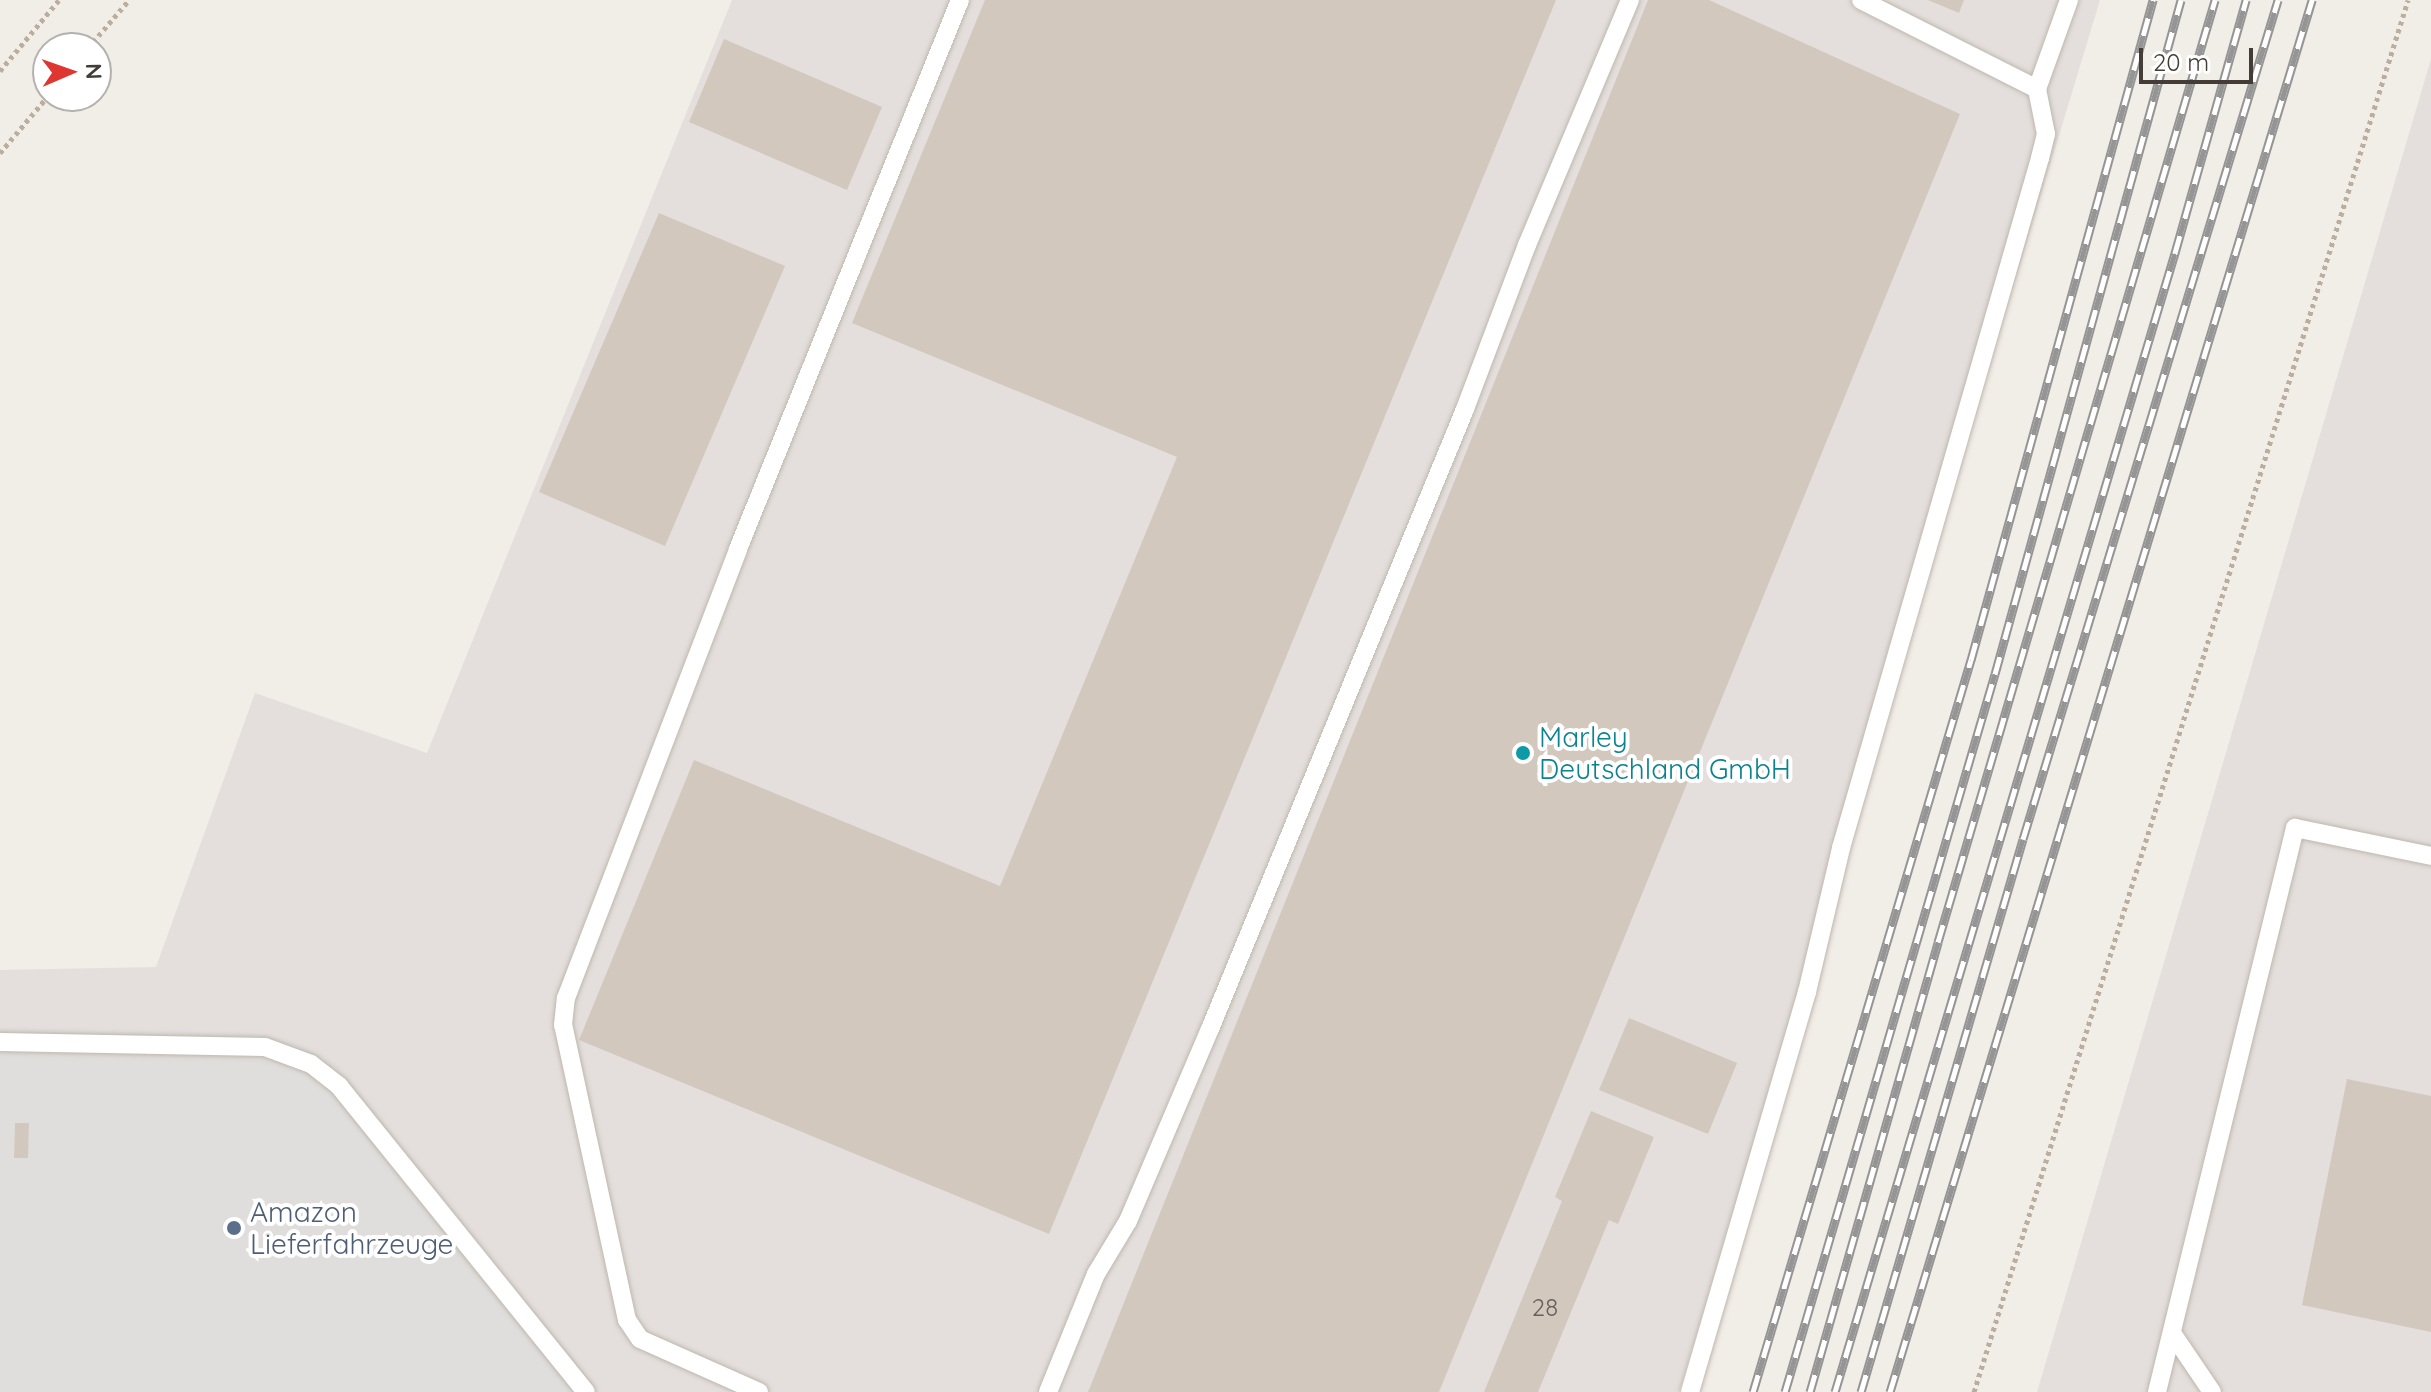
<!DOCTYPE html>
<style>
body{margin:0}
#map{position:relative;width:2431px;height:1392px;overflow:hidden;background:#f1ede7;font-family:Quicksand,sans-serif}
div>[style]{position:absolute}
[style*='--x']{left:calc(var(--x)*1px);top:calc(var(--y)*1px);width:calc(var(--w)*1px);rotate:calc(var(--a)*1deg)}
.industrial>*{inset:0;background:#e4dfdc}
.parking>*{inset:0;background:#e0dedc}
.building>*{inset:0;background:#d2c8be}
.path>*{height:5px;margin-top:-2.5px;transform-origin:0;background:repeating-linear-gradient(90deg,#bcae9e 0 4px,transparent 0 8px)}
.roads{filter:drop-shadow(0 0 2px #bfb7ae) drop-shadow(0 0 2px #bfb7ae)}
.service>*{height:18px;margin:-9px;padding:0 9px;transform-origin:9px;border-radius:9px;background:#fff}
.rail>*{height:9px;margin-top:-4.5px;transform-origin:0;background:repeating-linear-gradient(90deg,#fff 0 18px,#959595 0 36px);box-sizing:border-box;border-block:2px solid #959595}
.dots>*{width:22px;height:22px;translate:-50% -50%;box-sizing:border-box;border:4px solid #fff;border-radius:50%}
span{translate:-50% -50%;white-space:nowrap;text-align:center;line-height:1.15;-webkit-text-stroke:8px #fff;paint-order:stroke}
.number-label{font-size:24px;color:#686059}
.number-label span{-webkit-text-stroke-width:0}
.culture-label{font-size:28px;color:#0d838f}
.left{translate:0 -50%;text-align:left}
.service-label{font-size:28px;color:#4e5e75}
.north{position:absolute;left:32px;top:32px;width:80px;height:80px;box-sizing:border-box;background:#fff;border:2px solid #b4b1af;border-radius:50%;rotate:88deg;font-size:22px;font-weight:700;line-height:32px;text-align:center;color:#443d37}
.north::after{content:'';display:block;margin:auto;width:28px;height:36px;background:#df3631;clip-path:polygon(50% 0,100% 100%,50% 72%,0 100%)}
.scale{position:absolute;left:2139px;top:48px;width:114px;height:36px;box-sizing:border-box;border:4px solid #443d37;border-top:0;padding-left:10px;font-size:24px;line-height:28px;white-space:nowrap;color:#443d37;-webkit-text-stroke:6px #fff;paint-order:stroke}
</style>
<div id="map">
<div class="industrial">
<div style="clip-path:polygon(732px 0,2100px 0,1679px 1392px,0 1392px,0 970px,156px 967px,255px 693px,427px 753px)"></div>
<div style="clip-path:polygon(2431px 59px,2431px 1392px,2037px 1392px)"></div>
</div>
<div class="parking">
<div style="clip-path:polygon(0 1028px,252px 1033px,296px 1042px,337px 1064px,599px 1392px,0 1392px)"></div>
</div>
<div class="building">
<div style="clip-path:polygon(985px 0,1556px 0,1049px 1234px,579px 1040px,694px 760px,1000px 886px,1177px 457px,852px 323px)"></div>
<div style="clip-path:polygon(1648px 0,1709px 0,1960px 114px,1439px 1392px,1088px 1392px)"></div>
<div style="clip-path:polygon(1928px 0,1964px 0,1959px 13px)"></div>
<div style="clip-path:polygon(724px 39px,882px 107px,847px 190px,689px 122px)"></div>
<div style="clip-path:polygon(659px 213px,785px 266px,665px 546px,539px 492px)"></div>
<div style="clip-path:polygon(1629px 1018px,1737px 1063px,1708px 1134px,1599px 1090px)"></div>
<div style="clip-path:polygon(2347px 1079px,2431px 1096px,2431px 1332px,2302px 1305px)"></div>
<div style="clip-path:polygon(1591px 1111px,1654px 1137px,1618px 1224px,1609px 1220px,1538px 1392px,1484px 1392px,1562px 1201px,1555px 1197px)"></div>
<div style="clip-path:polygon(15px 1123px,29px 1123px,28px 1158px,14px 1158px)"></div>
</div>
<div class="path">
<div style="--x:88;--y:48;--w:63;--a:-49.5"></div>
<div style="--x:0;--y:71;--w:92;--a:-50.3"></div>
<div style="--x:0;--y:153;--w:75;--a:-49.9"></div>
<div style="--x:1974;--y:1392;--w:1458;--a:-72.68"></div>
</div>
<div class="roads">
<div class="service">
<div style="--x:1861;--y:0;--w:197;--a:26.8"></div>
<div style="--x:0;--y:1042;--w:265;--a:1.1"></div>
<div style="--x:265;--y:1047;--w:49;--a:20.3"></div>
<div style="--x:311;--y:1064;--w:36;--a:38"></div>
<div style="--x:339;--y:1086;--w:393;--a:51.1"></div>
<div style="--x:2172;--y:1333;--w:71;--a:55.9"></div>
<div style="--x:759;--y:1392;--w:130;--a:-156"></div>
<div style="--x:640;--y:1339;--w:23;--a:-124"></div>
<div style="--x:627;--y:1320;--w:302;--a:-102.2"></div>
<div style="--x:563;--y:1025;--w:27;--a:-84"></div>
<div style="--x:566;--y:998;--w:481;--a:-69"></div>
<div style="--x:738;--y:549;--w:592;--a:-67.98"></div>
<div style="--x:1048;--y:1392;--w:127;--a:-67.9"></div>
<div style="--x:1096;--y:1274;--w:62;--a:-58.9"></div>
<div style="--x:1128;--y:1221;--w:209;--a:-66.9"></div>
<div style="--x:1210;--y:1029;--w:670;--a:-67.64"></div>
<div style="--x:1465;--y:409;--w:175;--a:-69.3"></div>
<div style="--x:1527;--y:245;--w:266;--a:-67.2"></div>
<div style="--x:1690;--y:1392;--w:417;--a:-73.7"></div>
<div style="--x:1807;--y:992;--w:148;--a:-76.7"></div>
<div style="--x:1841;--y:848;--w:718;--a:-73.91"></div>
<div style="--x:2040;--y:158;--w:25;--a:-76"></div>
<div style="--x:2046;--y:134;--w:46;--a:-101.3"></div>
<div style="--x:2037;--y:89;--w:95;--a:-70.2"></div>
<div style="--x:2157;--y:1392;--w:581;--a:-76.25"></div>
<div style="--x:2295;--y:828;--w:139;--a:11.6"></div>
</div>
</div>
<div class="rail">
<div style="--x:1753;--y:1392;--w:764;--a:-73.42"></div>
<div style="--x:1971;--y:660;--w:685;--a:-74.58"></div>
<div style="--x:1785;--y:1392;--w:748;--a:-73.7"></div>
<div style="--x:1995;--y:674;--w:699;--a:-74.57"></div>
<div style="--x:1810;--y:1392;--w:468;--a:-74.1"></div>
<div style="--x:1938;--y:942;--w:982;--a:-73.61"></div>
<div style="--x:1835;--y:1392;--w:1189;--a:-73.38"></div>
<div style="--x:2175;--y:253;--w:263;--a:-74.3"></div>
<div style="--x:1861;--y:1392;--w:576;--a:-73.67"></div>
<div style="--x:2023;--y:839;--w:877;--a:-73.09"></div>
<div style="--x:1890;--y:1392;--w:1455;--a:-73.13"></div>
</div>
<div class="dots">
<div style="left:1523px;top:753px;background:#0f9aa8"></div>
<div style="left:234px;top:1228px;background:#5c6f8a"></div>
</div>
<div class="number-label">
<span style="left:1545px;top:1308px">28</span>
</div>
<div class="culture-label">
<span class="left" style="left:1539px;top:753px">Marley<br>Deutschland GmbH</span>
</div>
<div class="service-label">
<span class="left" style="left:250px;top:1228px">Amazon<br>Lieferfahrzeuge</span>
</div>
<div class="north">N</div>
<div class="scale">20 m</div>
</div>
